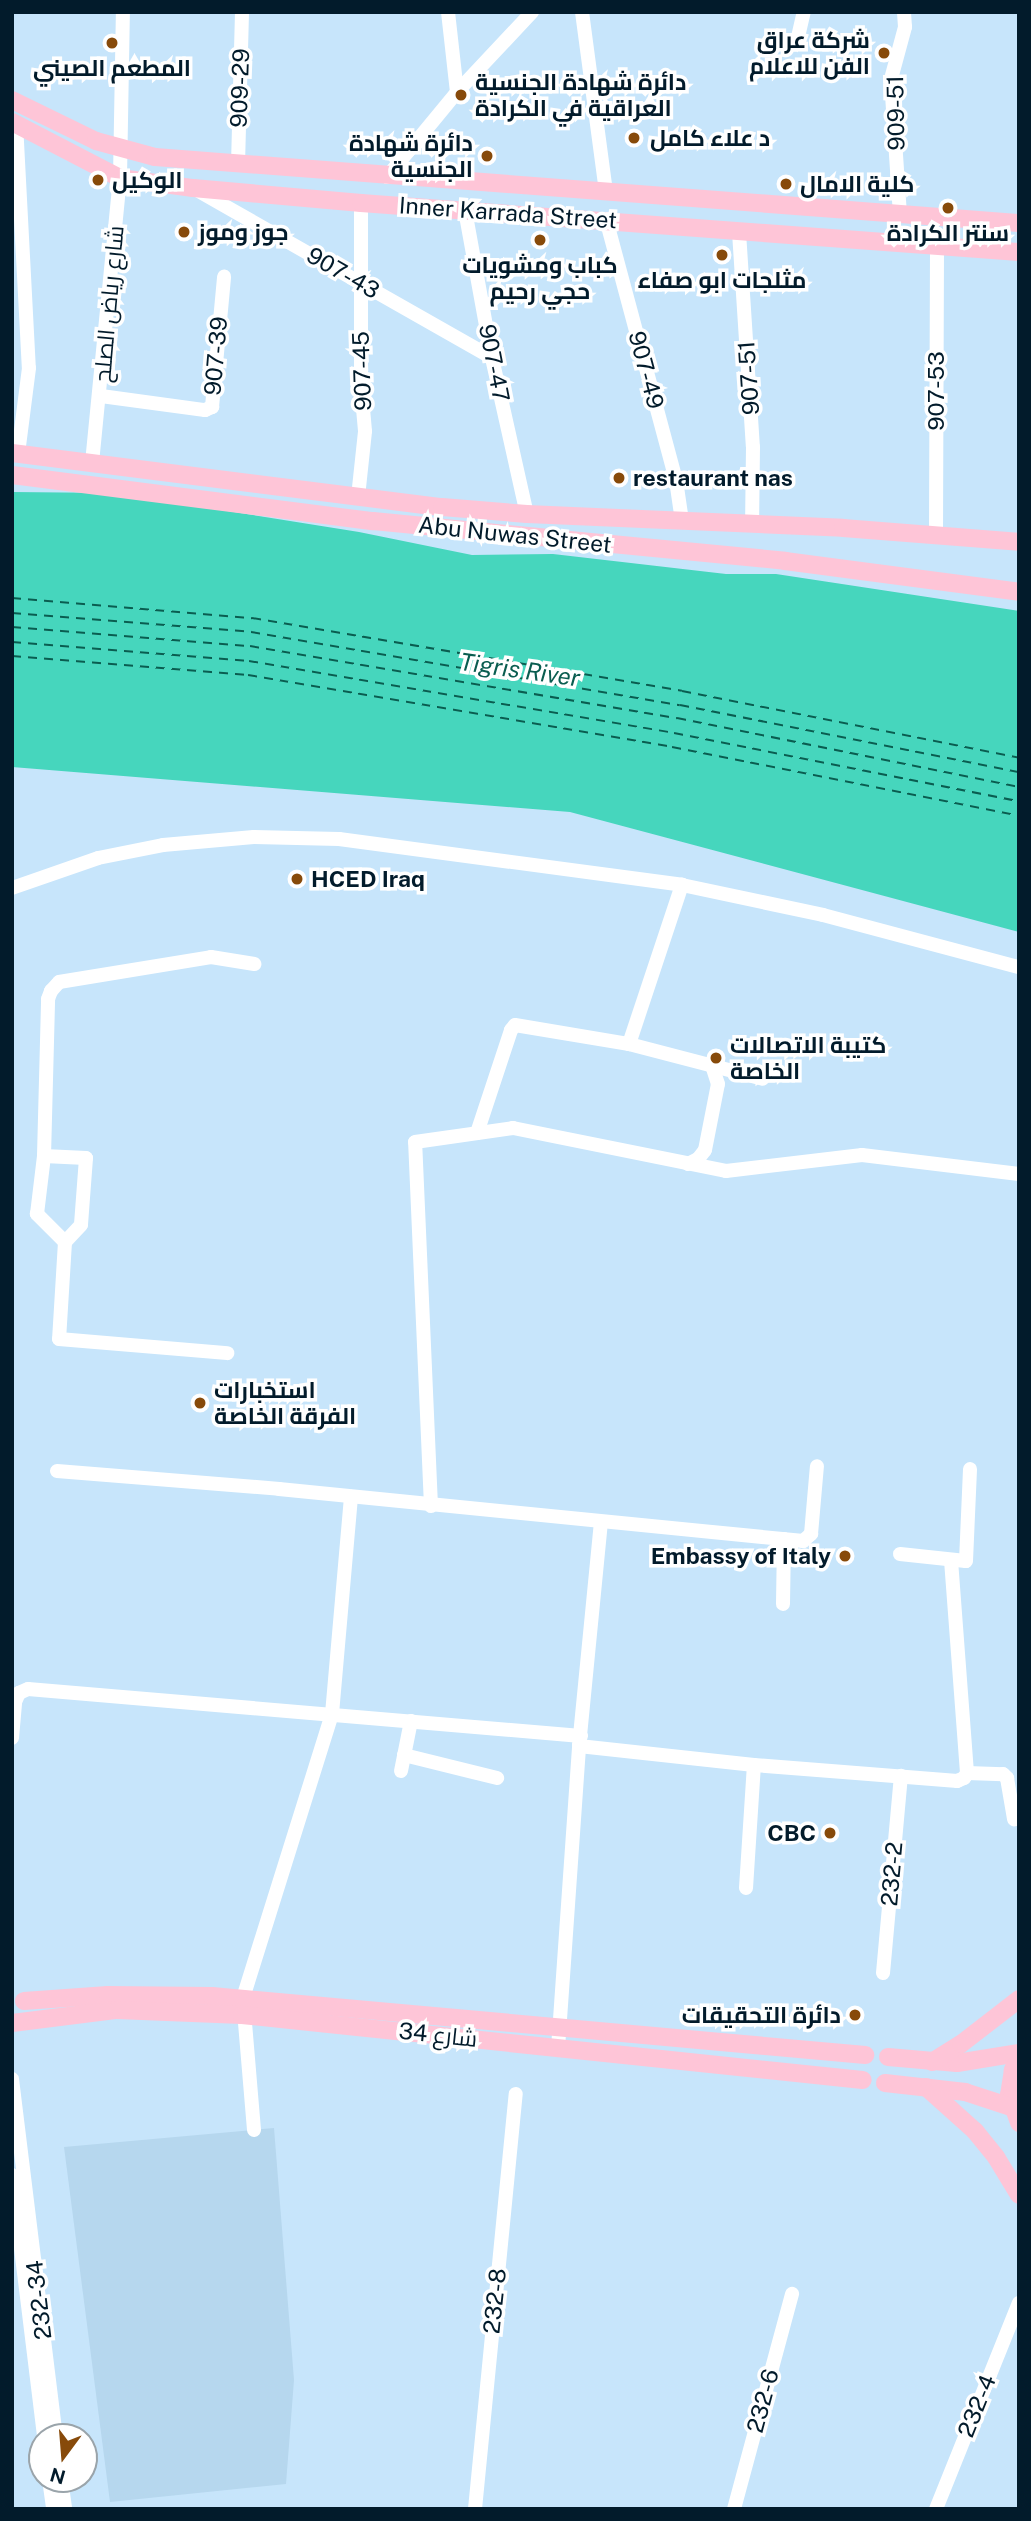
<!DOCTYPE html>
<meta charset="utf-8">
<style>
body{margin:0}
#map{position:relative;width:1031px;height:2521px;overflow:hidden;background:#c7e5fb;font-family:"Public Sans",Cairo,sans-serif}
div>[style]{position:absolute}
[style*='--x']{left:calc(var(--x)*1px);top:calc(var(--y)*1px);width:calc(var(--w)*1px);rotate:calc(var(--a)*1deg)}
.built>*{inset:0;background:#b6d7ee}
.water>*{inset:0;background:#46d6bd}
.ferry>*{height:2px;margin-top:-1px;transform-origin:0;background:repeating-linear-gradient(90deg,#0a5d50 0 9px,transparent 0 16px)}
.minor>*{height:14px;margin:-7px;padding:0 7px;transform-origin:7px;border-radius:7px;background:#fff}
.major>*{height:18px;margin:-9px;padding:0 9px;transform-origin:9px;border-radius:9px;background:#fec5d7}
.dots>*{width:19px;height:19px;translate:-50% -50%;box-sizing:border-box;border:4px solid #fff;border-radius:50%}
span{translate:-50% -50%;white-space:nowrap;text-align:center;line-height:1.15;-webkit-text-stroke:7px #fff;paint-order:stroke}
.poi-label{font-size:23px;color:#021b2b;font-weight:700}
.right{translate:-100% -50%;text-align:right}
.left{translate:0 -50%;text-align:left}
.street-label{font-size:23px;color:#021b2b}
.water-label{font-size:24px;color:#0a5d50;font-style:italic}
.frame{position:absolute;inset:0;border:14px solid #021b2b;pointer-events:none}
.north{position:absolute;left:28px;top:2423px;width:70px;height:70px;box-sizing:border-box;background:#fff;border:2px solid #9aa4aa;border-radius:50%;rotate:196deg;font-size:19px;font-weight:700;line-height:28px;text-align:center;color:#021b2b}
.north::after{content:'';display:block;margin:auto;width:24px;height:32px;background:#874a0a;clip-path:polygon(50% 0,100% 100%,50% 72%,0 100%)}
</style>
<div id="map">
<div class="built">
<div style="clip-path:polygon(274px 2128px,294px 2380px,286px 2484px,110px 2502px,64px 2147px)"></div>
</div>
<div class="water">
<div style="clip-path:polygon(12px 492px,114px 493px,359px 532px,472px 555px,553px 554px,726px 574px,776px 574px,1019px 611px,1019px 932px,570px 812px,12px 767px)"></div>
</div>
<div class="ferry">
<div style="--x:12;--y:598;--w:241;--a:4.8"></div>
<div style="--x:252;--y:618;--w:436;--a:9.6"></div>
<div style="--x:682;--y:691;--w:344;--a:11.2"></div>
<div style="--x:12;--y:613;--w:240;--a:4.5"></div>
<div style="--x:251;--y:632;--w:435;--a:9.7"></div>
<div style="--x:680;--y:705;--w:346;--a:11.2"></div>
<div style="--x:12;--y:627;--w:239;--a:4.6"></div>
<div style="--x:250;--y:646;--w:433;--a:9.6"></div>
<div style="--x:677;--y:718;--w:349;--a:11.4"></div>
<div style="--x:12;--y:642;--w:238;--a:4.6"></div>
<div style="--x:249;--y:661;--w:431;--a:9.6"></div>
<div style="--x:674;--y:733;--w:352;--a:11.2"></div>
<div style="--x:12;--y:656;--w:237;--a:4.6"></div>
<div style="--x:248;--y:675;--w:430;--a:9.6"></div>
<div style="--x:672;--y:747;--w:354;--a:11.2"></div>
</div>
<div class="minor">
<div style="--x:448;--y:12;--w:81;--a:83.6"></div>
<div style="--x:582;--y:12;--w:182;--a:82.4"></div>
<div style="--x:798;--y:37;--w:26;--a:-77"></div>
<div style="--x:16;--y:123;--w:245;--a:87"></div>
<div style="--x:29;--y:368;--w:87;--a:97.3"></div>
<div style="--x:238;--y:165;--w:153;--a:-88.5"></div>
<div style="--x:387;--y:177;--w:110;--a:-50.5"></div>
<div style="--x:457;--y:92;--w:110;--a:-46.8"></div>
<div style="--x:195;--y:189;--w:342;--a:29.6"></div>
<div style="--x:465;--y:210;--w:150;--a:79.7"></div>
<div style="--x:492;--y:358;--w:160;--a:77.4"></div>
<div style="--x:900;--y:215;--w:136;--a:-93.8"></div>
<div style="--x:891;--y:79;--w:54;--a:-74.9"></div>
<div style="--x:905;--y:27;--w:15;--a:-94"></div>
<div style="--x:606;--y:219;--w:270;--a:75"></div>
<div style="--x:676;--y:480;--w:41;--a:81.7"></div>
<div style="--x:739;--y:232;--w:215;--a:86.3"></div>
<div style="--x:753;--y:447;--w:78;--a:90.7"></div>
<div style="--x:101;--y:396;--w:105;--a:7.7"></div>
<div style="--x:205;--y:410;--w:8;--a:-23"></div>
<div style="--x:212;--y:407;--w:131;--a:-84.7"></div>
<div style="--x:92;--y:463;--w:286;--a:-84.4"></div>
<div style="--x:120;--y:178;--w:166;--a:-89"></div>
<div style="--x:358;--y:497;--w:66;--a:-83.9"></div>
<div style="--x:365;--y:431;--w:45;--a:-95.1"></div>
<div style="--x:361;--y:386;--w:183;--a:-90"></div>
<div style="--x:936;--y:535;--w:289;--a:-89.8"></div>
<div style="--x:12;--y:888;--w:91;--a:-19.2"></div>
<div style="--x:98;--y:858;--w:66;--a:-11.3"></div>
<div style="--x:163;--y:845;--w:91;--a:-5"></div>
<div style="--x:254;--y:837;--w:85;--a:1.3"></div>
<div style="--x:339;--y:839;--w:346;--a:7.6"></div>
<div style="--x:682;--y:885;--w:144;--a:12"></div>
<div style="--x:823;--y:915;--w:203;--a:14.9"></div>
<div style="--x:629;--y:1044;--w:168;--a:-71.6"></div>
<div style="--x:477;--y:1133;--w:108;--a:-71.7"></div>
<div style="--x:511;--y:1030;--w:6;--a:-51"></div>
<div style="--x:515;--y:1025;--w:116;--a:9.5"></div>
<div style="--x:629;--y:1044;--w:138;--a:14.6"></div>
<div style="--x:44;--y:1156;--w:42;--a:2.7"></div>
<div style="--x:86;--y:1158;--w:67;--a:94.3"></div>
<div style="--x:81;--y:1225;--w:23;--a:133"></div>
<div style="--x:65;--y:1242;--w:97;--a:93.5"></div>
<div style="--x:59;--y:1339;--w:169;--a:4.8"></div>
<div style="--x:688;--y:1164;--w:11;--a:-27"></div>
<div style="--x:698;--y:1159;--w:11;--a:-52"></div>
<div style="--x:705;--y:1150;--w:67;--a:-78.9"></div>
<div style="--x:718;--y:1084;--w:19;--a:-108"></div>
<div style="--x:65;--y:1242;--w:40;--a:-135"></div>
<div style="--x:37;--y:1214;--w:58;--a:-83.1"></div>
<div style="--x:44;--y:1156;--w:157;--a:-88.5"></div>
<div style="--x:48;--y:999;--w:9;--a:-69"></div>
<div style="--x:51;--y:991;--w:12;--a:-48"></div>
<div style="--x:59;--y:982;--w:154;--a:-9.3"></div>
<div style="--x:211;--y:957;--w:44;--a:9.2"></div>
<div style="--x:57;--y:1471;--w:223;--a:4.6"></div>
<div style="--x:279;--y:1489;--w:527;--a:5.67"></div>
<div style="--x:803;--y:1541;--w:11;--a:-41"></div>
<div style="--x:811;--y:1534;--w:68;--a:-85"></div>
<div style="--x:431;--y:1506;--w:364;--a:-92.5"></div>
<div style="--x:415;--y:1142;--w:99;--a:-8.1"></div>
<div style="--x:513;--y:1128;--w:217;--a:11.4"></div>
<div style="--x:726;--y:1171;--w:137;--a:-6.7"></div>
<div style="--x:862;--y:1155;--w:158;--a:6.9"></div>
<div style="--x:900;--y:1554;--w:66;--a:6.1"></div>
<div style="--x:966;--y:1561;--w:92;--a:-87.5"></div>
<div style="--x:783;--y:1604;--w:65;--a:-89.1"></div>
<div style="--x:12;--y:1738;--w:36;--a:-85"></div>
<div style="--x:15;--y:1702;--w:10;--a:-66"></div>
<div style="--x:19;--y:1693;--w:10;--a:-24"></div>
<div style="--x:28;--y:1689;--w:555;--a:4.86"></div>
<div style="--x:579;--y:1746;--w:176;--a:6.2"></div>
<div style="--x:754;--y:1765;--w:204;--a:4.5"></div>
<div style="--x:957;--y:1781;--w:8;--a:-23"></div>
<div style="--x:964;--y:1778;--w:6;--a:-59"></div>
<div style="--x:967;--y:1773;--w:213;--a:-94.3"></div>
<div style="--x:404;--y:1755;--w:96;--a:13.9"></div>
<div style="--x:401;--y:1771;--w:51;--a:-78.7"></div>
<div style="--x:967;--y:1773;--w:36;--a:2"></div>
<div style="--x:1003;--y:1774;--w:6;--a:45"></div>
<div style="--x:1007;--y:1778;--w:42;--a:80.3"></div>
<div style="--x:746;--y:1888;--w:123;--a:-86.3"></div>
<div style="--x:883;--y:1973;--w:198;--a:-84.8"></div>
<div style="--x:558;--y:2048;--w:303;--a:-86"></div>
<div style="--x:579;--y:1746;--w:225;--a:-84.4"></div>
<div style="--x:12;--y:2079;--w:361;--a:83"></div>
<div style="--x:254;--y:2130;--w:132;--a:-94.8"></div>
<div style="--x:243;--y:1998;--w:298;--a:-72.6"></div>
<div style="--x:332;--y:1714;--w:218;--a:-85"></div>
<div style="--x:12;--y:2175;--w:264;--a:83"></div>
<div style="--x:49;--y:2479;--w:30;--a:82"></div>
<div style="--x:61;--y:2479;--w:30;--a:82"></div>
<div style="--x:475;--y:2509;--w:417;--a:-84.4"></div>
<div style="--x:734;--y:2509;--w:223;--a:-74.9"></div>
<div style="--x:936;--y:2509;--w:222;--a:-68.1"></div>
</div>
<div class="major">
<div style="--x:12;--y:100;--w:93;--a:26"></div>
<div style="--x:96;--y:141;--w:61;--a:15.2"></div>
<div style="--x:155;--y:157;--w:867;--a:4.37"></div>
<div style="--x:12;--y:122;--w:122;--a:27.4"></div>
<div style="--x:120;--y:178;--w:74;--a:7.8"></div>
<div style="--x:193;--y:188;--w:169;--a:5.1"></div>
<div style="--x:361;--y:203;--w:660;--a:4.26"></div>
<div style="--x:12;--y:453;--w:433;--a:7.2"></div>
<div style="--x:442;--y:507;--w:85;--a:4.7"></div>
<div style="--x:527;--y:514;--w:316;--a:2.5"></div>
<div style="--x:843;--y:528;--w:177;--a:4.5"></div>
<div style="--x:12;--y:475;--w:364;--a:7.3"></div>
<div style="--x:373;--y:521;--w:414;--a:5.5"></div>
<div style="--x:785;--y:561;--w:236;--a:7.5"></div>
<div style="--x:24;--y:2001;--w:84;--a:-4.1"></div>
<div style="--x:108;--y:1995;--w:104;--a:0.6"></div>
<div style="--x:212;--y:1996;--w:656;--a:5.16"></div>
<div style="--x:12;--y:2023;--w:106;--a:-7.1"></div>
<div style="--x:117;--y:2010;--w:125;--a:2.3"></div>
<div style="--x:242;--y:2015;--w:624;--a:5.98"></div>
<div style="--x:888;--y:2057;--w:69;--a:5"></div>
<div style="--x:957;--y:2063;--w:63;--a:-9.2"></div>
<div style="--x:1019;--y:2059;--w:13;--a:119"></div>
<div style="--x:1013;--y:2070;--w:25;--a:99"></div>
<div style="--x:1009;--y:2095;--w:30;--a:70"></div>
<div style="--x:932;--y:2062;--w:34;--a:-32"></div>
<div style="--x:961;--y:2044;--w:73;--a:-37.8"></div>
<div style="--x:885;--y:2083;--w:81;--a:6.4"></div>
<div style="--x:965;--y:2092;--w:48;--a:18.1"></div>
<div style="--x:926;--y:2087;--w:66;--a:41.9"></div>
<div style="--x:975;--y:2131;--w:33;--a:51"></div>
<div style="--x:996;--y:2157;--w:44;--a:58.8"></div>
</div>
<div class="dots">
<div style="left:112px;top:43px;background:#874a0a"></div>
<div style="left:884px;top:53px;background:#874a0a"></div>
<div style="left:461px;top:95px;background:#874a0a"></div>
<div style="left:634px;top:138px;background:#874a0a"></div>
<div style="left:487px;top:156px;background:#874a0a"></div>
<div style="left:98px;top:180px;background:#874a0a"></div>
<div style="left:786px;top:184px;background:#874a0a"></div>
<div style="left:948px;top:208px;background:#874a0a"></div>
<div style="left:184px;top:232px;background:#874a0a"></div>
<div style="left:540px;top:240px;background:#874a0a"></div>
<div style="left:722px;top:255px;background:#874a0a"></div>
<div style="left:619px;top:478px;background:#874a0a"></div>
<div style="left:297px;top:879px;background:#874a0a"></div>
<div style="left:716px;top:1058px;background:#874a0a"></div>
<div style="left:200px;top:1403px;background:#874a0a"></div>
<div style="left:845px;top:1556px;background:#874a0a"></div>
<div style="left:830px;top:1833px;background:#874a0a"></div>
<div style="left:855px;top:2015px;background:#874a0a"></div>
</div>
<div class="poi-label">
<span class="right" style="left:870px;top:53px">شركة عراق<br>الفن للاعلام</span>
<span style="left:112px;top:68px">المطعم الصيني</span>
<span class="left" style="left:475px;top:95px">دائرة شهادة الجنسية<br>العراقية في الكرادة</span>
<span class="left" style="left:650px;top:138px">د علاء كامل</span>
<span class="right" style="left:473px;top:156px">دائرة شهادة<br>الجنسية</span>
<span class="left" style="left:112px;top:180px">الوكيل</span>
<span class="left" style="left:800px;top:184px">كلية الامال</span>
<span class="left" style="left:198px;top:232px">جوز وموز</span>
<span style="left:948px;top:233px">سنتر الكرادة</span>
<span style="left:540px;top:278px">كباب ومشويات<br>حجي رحيم</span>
<span style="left:722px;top:280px">مثلجات ابو صفاء</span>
<span class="left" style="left:633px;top:478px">restaurant nas</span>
<span class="left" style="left:311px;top:879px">HCED Iraq</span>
<span class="left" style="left:730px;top:1058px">كتيبة الاتصالات<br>الخاصة</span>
<span class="left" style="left:214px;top:1403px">استخبارات<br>الفرقة الخاصة</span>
<span class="right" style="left:831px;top:1556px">Embassy of Italy</span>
<span class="right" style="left:816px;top:1833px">CBC</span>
<span class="right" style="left:841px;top:2015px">دائرة التحقيقات</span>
</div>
<div class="street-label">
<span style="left:240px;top:88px;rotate:-88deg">909-29</span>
<span style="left:896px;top:113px;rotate:-91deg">909-51</span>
<span style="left:508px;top:213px;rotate:4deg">Inner Karrada Street</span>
<span style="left:343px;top:273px;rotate:30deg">907-43</span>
<span style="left:109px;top:304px;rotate:-85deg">شارع رياض الصلح</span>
<span style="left:216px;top:356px;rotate:-85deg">907-39</span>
<span style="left:494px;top:363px;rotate:79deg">907-47</span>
<span style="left:646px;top:370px;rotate:75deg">907-49</span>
<span style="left:362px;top:371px;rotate:-92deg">907-45</span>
<span style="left:749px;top:378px;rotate:-94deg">907-51</span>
<span style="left:936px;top:391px;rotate:-90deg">907-53</span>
<span style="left:515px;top:535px;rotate:6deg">Abu Nuwas Street</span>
<span style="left:892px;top:1874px;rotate:-85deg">232-2</span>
<span style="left:438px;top:2035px;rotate:6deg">شارع 34</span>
<span style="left:39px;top:2300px;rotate:-97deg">232-34</span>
<span style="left:495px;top:2301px;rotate:-84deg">232-8</span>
<span style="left:763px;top:2401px;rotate:-75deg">232-6</span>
<span style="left:977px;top:2406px;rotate:-68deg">232-4</span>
</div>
<div class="water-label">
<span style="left:520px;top:670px;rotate:8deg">Tigris River</span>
</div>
<div class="frame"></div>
<div class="north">N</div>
</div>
